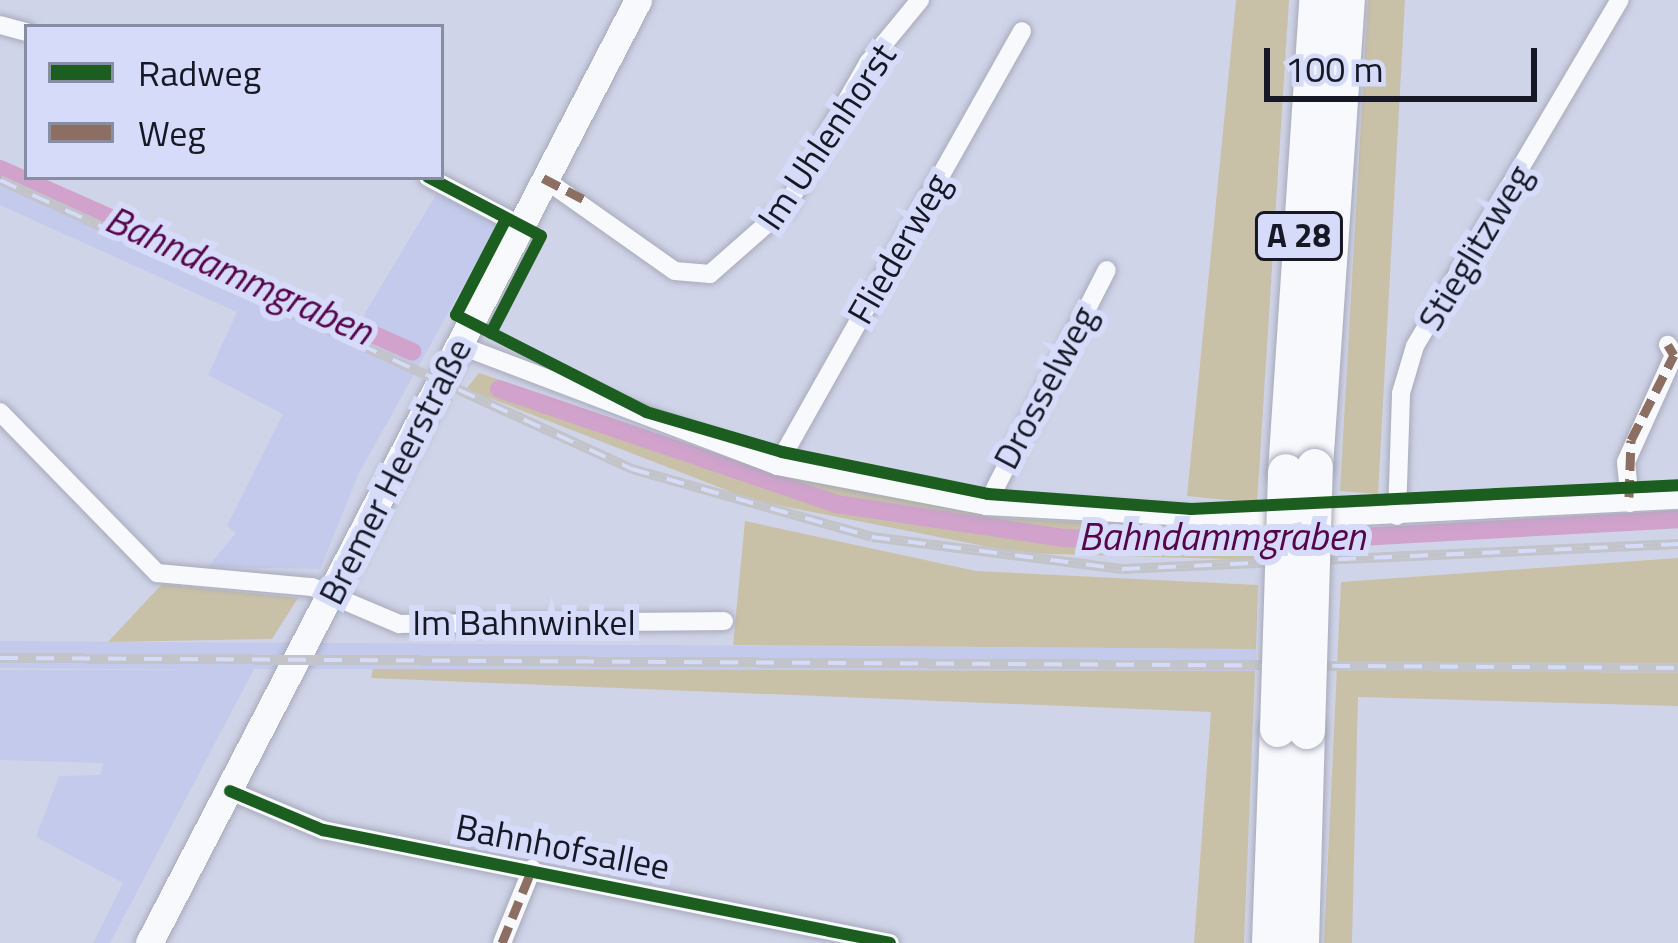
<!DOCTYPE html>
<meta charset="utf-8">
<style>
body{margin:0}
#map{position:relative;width:1678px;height:943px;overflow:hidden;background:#d0d4e8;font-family:"Titillium Web",sans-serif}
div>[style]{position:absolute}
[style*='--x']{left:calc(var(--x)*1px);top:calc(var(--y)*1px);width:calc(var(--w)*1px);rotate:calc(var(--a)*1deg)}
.built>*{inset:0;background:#c3caeb}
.green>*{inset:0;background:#c9c1a7}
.canal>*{height:18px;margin:-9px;padding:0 9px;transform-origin:9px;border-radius:9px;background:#d0a2cc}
.roads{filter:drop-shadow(0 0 3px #a7aaba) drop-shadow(0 0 3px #a7aaba)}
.street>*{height:18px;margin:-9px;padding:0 9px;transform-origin:9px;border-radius:9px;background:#f8f9fc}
.secondary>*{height:27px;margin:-13.5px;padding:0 13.5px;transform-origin:13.5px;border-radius:13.5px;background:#f8f9fc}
.highway>*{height:36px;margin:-18px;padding:0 18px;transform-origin:18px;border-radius:18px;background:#f8f9fc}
.rail>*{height:10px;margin-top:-5px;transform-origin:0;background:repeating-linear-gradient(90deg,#d5dbf9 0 18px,#c3c4c9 0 36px);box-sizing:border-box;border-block:3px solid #c3c4c9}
.bridges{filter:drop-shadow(0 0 3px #a7aaba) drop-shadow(0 0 3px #a7aaba)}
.highway-bridge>*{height:36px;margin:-18px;padding:0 18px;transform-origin:18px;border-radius:18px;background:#f8f9fc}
.quiet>*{height:9px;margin-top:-4.5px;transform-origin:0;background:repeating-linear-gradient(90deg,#8d6e63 0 18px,transparent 0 27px)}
.cycleway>*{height:12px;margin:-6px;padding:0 6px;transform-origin:6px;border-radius:6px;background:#1b5e20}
span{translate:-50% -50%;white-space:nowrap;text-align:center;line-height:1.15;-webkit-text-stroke:12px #d5dbf9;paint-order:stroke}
.shield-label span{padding:3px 9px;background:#d5dbf9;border:3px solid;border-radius:9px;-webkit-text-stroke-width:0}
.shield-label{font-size:33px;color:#161825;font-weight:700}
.street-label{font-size:36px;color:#161825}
.water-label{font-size:39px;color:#57054b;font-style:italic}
.legend{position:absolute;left:24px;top:24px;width:420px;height:156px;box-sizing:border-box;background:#d5dbf9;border:3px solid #898da4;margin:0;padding:15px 21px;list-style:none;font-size:36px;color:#161825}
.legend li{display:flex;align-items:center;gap:24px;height:60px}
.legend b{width:60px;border:3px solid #898da4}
.scale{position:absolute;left:1264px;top:48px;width:273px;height:54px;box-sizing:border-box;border:6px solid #161825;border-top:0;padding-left:15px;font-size:36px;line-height:42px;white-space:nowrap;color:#161825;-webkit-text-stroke:9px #d5dbf9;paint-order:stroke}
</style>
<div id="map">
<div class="built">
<div style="clip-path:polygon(0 160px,359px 323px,437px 193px,497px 225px,359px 473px,320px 569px,208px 567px,236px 533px,227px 526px,283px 414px,208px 375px,237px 312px,0 205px)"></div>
<div style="clip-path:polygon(0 641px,1256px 649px,1255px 671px,254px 669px,110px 943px,93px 943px,123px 883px,36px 837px,59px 776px,101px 775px,103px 763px,0 760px,0 670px,230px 670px,0 668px)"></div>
</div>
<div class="green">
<div style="clip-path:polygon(1236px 0,1289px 0,1257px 503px,1187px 496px)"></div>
<div style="clip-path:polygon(1368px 0,1405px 0,1378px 494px,1340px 491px)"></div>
<div style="clip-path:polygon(479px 373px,774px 474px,1002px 518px,1260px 532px,1259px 560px,1019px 553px,752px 500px,466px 389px)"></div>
<div style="clip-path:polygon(745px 521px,976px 571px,1258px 585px,1256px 649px,733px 645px)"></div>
<div style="clip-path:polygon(1678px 558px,1678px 706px,1358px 697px,1352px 943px,1324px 943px,1341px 582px)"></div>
<div style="clip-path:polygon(162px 584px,298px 598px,272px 639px,108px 642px)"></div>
<div style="clip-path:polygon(373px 669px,1255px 671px,1244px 943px,1194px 943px,1211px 712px,371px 678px)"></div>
</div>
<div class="canal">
<div style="--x:0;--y:169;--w:451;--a:23.9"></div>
<div style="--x:499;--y:389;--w:356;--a:18.8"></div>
<div style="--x:836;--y:504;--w:230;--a:8.5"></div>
<div style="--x:1063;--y:538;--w:189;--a:1.5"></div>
<div style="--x:1252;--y:543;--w:427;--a:-3.2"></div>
</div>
<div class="roads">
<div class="street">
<div style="--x:0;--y:25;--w:28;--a:15"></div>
<div style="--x:428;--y:177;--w:103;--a:27.8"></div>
<div style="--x:543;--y:178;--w:161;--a:35.2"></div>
<div style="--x:675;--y:271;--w:35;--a:5"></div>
<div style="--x:710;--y:274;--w:101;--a:-41.4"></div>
<div style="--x:786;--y:207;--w:166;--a:-60.3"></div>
<div style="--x:868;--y:63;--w:82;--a:-50.5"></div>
<div style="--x:459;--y:345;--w:340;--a:20.8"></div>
<div style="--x:777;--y:466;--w:213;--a:10.8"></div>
<div style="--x:986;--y:506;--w:275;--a:3.1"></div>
<div style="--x:1261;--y:521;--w:418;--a:-2.9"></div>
<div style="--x:0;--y:412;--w:225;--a:45.7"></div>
<div style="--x:157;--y:573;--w:156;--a:5.2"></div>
<div style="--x:312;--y:587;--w:95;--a:23"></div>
<div style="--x:399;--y:624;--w:325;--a:-0.5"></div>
<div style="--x:777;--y:466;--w:499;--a:-60.6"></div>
<div style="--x:1630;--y:503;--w:41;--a:-95.6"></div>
<div style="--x:1626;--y:462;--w:117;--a:-65.8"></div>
<div style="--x:1674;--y:355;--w:12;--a:-121"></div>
<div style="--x:986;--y:506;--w:265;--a:-62.9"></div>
<div style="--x:1397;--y:516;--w:123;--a:-88.1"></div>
<div style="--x:1401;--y:393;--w:49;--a:-73.4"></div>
<div style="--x:1415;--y:346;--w:402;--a:-59.4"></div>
<div style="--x:230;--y:791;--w:101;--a:22.8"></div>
<div style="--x:323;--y:830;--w:578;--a:11.27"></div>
<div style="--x:502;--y:943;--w:80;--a:-67.9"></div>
</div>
<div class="secondary">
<div style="--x:149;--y:943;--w:1062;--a:-62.59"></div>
</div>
<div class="highway">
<div style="--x:1315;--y:467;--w:468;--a:-86.1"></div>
<div style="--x:1286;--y:472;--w:473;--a:-86.2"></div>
<div style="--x:1270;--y:943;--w:214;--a:-87.9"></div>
<div style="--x:1301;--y:943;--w:212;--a:-88.4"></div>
</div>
</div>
<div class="rail">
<div style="--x:0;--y:180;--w:695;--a:24.57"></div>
<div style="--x:632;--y:469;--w:249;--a:15.8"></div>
<div style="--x:872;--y:537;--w:252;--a:7.3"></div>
<div style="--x:1122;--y:569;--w:557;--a:-2.57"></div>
<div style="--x:0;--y:658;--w:1678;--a:0.34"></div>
</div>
<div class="bridges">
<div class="highway-bridge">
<div style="--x:1278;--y:729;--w:257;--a:-88.2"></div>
<div style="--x:1307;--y:731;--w:264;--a:-88.3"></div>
</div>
</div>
<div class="quiet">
<div style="--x:543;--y:178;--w:47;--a:27.6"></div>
<div style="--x:1629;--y:497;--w:57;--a:-88"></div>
<div style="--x:1631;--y:440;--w:95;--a:-63.2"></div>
<div style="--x:1674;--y:355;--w:12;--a:-121"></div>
<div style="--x:502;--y:943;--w:80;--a:-67.9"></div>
</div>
<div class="cycleway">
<div style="--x:428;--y:177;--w:127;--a:27.6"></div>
<div style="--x:541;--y:236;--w:109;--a:117.3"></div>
<div style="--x:506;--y:219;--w:108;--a:117.5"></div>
<div style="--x:456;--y:315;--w:213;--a:27"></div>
<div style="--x:646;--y:412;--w:142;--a:16.4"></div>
<div style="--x:782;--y:452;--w:210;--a:11.5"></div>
<div style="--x:988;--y:494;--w:204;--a:4.2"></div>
<div style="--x:1191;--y:509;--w:488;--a:-2.8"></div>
<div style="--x:230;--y:791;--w:101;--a:22.8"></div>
<div style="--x:323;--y:830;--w:578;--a:11.27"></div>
</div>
<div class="shield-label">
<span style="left:1299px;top:236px">A 28</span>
</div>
<div class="street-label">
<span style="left:826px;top:136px;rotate:-56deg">Im Uhlenhorst</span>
<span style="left:1474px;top:247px;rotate:-59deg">Stieglitzweg</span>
<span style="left:898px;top:248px;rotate:-60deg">Fliederweg</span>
<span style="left:1044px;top:387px;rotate:-62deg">Drosselweg</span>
<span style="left:394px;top:471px;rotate:-63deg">Bremer Heerstraße</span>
<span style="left:524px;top:622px">Im Bahnwinkel</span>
<span style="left:563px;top:846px;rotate:11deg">Bahnhofsallee</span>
</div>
<div class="water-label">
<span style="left:239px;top:275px;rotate:24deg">Bahndammgraben</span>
<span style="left:1222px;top:536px">Bahndammgraben</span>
</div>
<ul class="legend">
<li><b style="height:15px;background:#1b5e20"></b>Radweg</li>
<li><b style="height:15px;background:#8d6e63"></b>Weg</li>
</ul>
<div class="scale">100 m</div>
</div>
